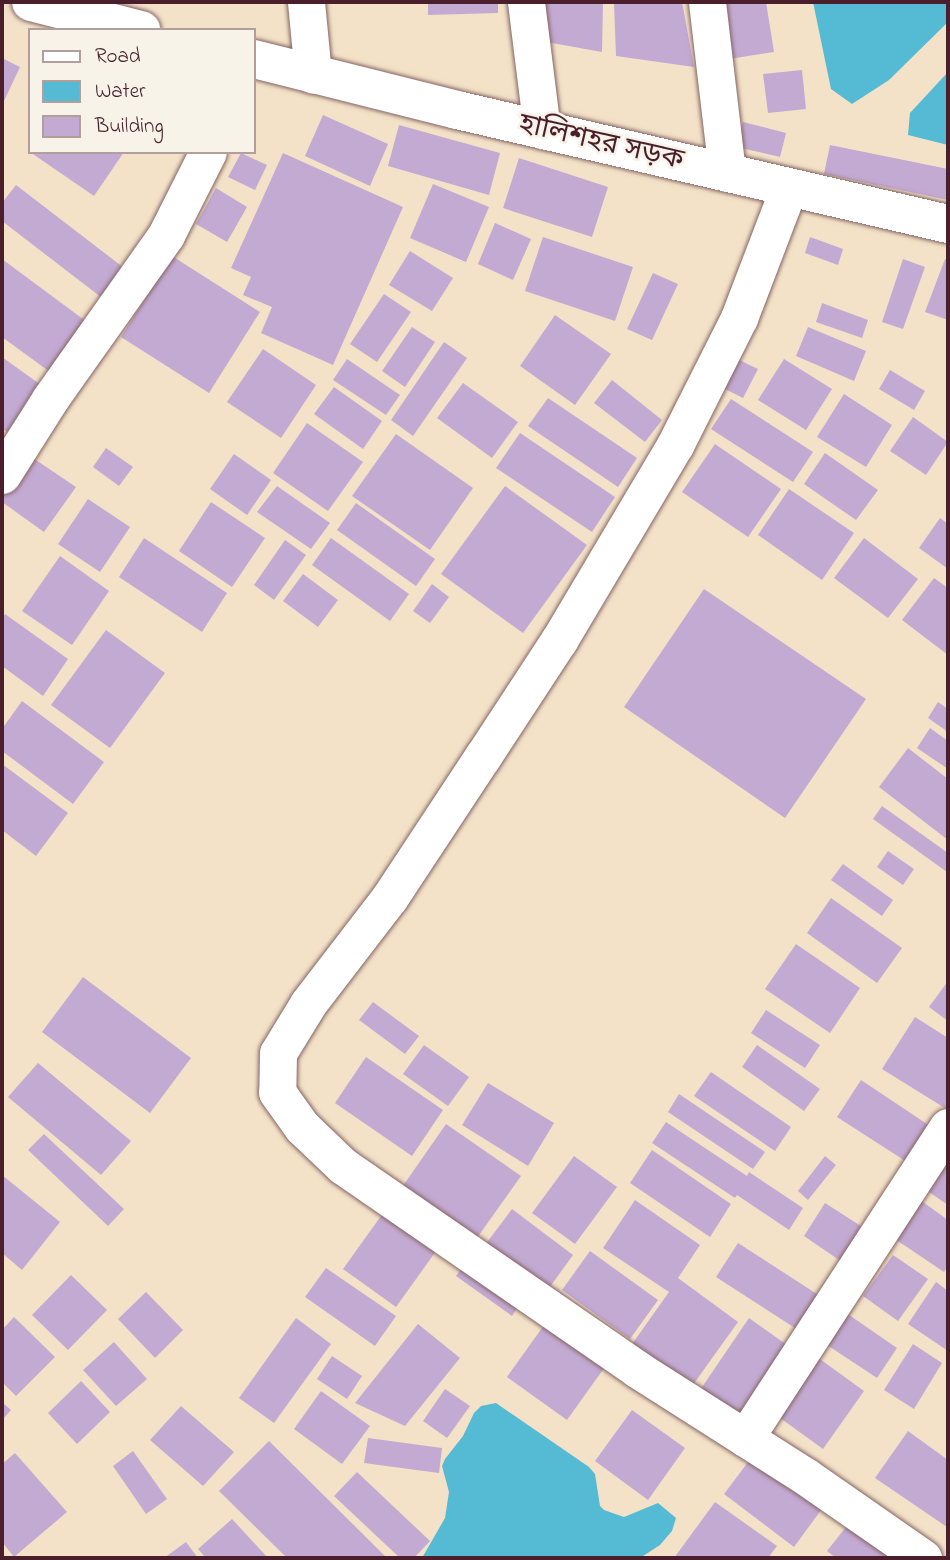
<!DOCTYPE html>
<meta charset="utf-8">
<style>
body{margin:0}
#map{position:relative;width:950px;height:1560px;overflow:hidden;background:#f3e2c8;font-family:"Indie Flower","Noto Sans Bengali",sans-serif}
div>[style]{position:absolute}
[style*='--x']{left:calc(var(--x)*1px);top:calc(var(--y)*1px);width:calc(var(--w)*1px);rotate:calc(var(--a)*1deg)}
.water>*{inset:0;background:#55bad3}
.building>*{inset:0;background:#c3aad3}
.roads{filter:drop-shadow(0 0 2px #856362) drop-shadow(0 0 2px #856362)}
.minor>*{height:37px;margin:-18.5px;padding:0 18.5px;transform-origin:18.5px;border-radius:18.5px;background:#fff}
.tertiary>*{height:38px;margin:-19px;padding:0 19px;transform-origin:19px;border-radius:19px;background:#fff}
span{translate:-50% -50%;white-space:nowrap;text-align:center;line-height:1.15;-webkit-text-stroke:5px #f7f3e8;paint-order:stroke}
.street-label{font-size:28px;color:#4a1f2b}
.frame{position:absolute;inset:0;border:4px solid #4a1f2b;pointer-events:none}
.legend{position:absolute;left:28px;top:28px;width:228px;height:126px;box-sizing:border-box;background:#f7f3e8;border:2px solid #b29e9c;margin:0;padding:9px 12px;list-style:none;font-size:21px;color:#4a1f2b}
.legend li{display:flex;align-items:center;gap:14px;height:35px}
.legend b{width:35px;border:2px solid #b29e9c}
</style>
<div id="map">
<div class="water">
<div style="clip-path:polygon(813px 2px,948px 2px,948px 22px,889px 80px,852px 104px,831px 89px)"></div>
<div style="clip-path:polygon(948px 72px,948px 145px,908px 135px,910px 113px)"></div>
<div style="clip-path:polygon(496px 1403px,589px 1467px,595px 1474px,600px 1506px,604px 1510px,624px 1517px,658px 1503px,676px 1518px,672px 1531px,660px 1545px,640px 1558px,422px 1558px,445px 1518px,449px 1492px,442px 1466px,445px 1459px,463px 1436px,474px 1413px,481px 1406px)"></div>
</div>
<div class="building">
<div style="clip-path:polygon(428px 2px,498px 2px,498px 13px,428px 15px)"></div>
<div style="clip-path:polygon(534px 2px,603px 2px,602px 52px,535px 40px)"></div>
<div style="clip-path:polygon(682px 2px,694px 67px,616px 56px,614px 3px)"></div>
<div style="clip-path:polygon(719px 2px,766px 2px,774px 52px,729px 59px)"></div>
<div style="clip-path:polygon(2px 58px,20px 67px,4px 101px,2px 99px)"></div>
<div style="clip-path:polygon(802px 70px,806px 109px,768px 113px,763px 74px)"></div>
<div style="clip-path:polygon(323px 115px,388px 144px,370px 186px,305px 156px)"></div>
<div style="clip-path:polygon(743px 122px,786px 133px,780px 157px,737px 147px)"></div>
<div style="clip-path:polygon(399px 125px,500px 153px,489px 195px,388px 166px)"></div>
<div style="clip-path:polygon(830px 145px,948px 169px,948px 200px,824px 174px)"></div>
<div style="clip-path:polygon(30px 152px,124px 152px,94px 196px)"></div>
<div style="clip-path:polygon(241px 153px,267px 165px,255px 190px,228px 177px)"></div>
<div style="clip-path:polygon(283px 153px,403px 207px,333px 365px,261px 333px,272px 307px,243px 295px,251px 277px,231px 268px)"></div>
<div style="clip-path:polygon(519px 158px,608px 187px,592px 237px,503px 208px)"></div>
<div style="clip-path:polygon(433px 184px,489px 207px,466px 262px,410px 238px)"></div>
<div style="clip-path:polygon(16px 185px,128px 271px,106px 301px,2px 221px,2px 203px)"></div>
<div style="clip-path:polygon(216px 188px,247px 207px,227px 242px,196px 224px)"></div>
<div style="clip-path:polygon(495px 223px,531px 239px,513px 280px,478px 264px)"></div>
<div style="clip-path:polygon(543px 237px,633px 267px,615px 321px,525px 291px)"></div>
<div style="clip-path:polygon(810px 237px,843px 249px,838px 265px,805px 253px)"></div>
<div style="clip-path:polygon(410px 251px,453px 278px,432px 311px,389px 285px)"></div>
<div style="clip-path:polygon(172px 256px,260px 312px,209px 393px,121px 337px)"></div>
<div style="clip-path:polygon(2px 259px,87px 322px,50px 372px,2px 337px)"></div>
<div style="clip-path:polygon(903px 259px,925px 267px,903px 329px,882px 322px)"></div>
<div style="clip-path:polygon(945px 259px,948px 260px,948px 320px,925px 312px)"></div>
<div style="clip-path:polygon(653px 273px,678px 284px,652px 340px,627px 329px)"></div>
<div style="clip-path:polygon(384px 294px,411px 312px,377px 362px,350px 344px)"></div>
<div style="clip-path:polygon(822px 303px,868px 320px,862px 338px,816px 322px)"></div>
<div style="clip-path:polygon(555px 315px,611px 354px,575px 405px,520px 366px)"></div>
<div style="clip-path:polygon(412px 327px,435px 342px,405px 387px,382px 371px)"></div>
<div style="clip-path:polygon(808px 327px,866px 351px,854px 381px,796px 356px)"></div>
<div style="clip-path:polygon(444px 342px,467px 358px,413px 436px,391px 420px)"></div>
<div style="clip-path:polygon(263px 349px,316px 385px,281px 438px,227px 402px)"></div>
<div style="clip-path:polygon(2px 357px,41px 385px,7px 432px,2px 428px)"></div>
<div style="clip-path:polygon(733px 357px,758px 369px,743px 398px,719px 386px)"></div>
<div style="clip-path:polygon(347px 359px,400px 395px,386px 415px,333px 380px)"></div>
<div style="clip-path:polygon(784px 359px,832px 389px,806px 430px,758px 400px)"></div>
<div style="clip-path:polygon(890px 370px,925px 391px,914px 410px,879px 389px)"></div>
<div style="clip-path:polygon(612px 380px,662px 420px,645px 442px,594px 403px)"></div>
<div style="clip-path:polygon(463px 383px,518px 422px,492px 458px,437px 418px)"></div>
<div style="clip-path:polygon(334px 387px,382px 421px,363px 449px,314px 414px)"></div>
<div style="clip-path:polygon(844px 394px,892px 425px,866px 467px,817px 437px)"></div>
<div style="clip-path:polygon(548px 398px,637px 458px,618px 487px,528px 426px)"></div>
<div style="clip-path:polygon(731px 399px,813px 452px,793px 482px,711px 429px)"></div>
<div style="clip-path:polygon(913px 417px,948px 442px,926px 475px,890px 451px)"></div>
<div style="clip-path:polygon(307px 423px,363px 462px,328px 511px,273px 473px)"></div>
<div style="clip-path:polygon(520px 433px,615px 497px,592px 532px,496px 468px)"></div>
<div style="clip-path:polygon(396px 434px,473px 488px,430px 550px,352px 496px)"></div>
<div style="clip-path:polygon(715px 444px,781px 489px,748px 537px,682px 492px)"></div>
<div style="clip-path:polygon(106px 448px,133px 467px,119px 486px,93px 467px)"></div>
<div style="clip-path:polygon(825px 453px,878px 490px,856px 520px,804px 484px)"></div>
<div style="clip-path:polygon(234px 454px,271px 480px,247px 515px,210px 489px)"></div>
<div style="clip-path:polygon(30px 456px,76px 487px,44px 532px,2px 502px,2px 496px)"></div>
<div style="clip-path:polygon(277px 486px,330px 523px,311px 549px,257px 512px)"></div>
<div style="clip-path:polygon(505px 486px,587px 545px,523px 633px,441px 574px)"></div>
<div style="clip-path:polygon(789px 489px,854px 533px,822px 580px,758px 535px)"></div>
<div style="clip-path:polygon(88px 499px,130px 527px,100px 572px,58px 544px)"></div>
<div style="clip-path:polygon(211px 502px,265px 538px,232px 587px,179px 551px)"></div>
<div style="clip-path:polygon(356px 503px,435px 559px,416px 586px,337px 530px)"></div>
<div style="clip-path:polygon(940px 518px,948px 524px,948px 569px,919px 548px)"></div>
<div style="clip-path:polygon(144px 538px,227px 593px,202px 632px,119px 577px)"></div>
<div style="clip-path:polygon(331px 538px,409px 594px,390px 621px,312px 565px)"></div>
<div style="clip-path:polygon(864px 538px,918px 579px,888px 618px,834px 578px)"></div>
<div style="clip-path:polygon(285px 540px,306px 555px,274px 600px,254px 585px)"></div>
<div style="clip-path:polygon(60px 556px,109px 591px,72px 645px,22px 611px)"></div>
<div style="clip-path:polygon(303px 574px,338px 600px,318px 627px,283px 601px)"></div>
<div style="clip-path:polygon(934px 578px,948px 588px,948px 655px,902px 620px)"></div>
<div style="clip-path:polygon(432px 584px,449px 597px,430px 623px,413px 611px)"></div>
<div style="clip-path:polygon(704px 589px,866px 699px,785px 818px,624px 707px)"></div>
<div style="clip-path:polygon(5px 614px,68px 659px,43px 696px,2px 666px,2px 619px)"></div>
<div style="clip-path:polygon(106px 630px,165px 673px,110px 748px,51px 705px)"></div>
<div style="clip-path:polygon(22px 701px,104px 762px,73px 804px,2px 751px,2px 729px)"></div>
<div style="clip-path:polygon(938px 702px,948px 709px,948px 732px,928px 718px)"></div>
<div style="clip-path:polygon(930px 728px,948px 741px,948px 769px,917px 748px)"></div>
<div style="clip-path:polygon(908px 748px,948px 779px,948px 840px,879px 787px)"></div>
<div style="clip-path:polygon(2px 764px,68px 813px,36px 856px,2px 830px)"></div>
<div style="clip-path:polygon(882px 806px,948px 853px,947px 872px,873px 819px)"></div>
<div style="clip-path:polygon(888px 851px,914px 869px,903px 885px,877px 867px)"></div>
<div style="clip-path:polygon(843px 864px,893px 900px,882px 916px,831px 880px)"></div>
<div style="clip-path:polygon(831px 898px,902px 948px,877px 983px,807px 933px)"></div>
<div style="clip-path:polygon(796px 944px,860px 988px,830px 1033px,765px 989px)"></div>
<div style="clip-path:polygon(83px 977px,191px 1058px,150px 1113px,42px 1032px)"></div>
<div style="clip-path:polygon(948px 981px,948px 1021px,929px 1007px)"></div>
<div style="clip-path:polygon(373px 1002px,419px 1036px,405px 1054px,359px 1020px)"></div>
<div style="clip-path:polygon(766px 1010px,820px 1045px,805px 1068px,751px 1033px)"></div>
<div style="clip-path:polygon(915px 1017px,948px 1038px,948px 1110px,882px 1069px)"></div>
<div style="clip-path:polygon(424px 1045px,469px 1077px,448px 1106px,403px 1074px)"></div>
<div style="clip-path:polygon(757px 1045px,820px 1089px,804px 1111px,742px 1067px)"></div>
<div style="clip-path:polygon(366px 1057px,443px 1110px,412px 1156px,335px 1103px)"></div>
<div style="clip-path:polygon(38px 1063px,131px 1141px,101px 1175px,8px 1097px)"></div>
<div style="clip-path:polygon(711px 1072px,791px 1127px,775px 1151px,694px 1096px)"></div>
<div style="clip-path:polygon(861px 1080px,933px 1128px,910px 1164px,837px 1117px)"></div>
<div style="clip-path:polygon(488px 1083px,554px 1123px,528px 1166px,462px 1125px)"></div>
<div style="clip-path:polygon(679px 1094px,765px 1152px,753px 1169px,668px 1112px)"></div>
<div style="clip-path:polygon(666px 1122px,747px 1176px,749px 1172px,803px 1208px,789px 1230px,737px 1195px,735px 1198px,652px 1143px)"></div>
<div style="clip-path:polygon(446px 1124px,521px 1176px,472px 1245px,398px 1193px)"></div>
<div style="clip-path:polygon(44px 1134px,124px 1209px,108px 1226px,28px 1150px)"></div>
<div style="clip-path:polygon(652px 1150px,731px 1204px,710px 1237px,630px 1183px)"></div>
<div style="clip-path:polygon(574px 1156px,617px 1187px,575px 1244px,532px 1213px)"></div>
<div style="clip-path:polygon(825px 1156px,836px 1165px,808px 1200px,798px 1191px)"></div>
<div style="clip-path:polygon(946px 1162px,948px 1163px,948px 1205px,926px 1190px)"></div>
<div style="clip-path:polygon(2px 1175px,60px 1222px,22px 1270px,2px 1253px)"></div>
<div style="clip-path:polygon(916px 1197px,948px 1220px,948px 1266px,944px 1272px,889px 1235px)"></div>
<div style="clip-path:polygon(635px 1200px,700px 1245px,678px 1278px,738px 1322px,685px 1396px,625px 1354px,669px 1292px,603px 1248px)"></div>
<div style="clip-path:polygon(825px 1203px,864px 1228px,842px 1262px,804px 1236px)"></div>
<div style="clip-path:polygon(386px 1209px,439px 1247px,396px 1307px,343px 1269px)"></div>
<div style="clip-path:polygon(512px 1209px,573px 1255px,544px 1295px,482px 1249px)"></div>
<div style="clip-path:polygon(738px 1243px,820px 1296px,798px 1330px,716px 1277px)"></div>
<div style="clip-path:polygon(590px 1251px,658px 1300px,630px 1339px,562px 1290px)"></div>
<div style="clip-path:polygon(893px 1255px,928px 1279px,898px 1321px,863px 1296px)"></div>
<div style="clip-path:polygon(466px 1262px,522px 1301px,512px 1316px,456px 1276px)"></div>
<div style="clip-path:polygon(326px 1268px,396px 1316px,375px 1346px,305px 1297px)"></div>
<div style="clip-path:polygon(71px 1275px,107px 1310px,68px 1350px,32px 1315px)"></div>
<div style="clip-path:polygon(936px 1282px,948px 1291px,948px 1351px,908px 1324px)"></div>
<div style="clip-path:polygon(146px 1292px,183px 1330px,155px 1358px,118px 1319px)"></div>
<div style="clip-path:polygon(839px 1308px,897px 1348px,877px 1378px,818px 1339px)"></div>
<div style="clip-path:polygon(14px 1317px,55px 1357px,16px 1396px,2px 1382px,2px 1330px)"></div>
<div style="clip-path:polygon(296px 1318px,331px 1344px,274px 1423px,239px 1398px)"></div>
<div style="clip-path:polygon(749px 1318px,794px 1350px,741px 1427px,696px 1396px)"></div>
<div style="clip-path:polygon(547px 1321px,607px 1364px,567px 1420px,507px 1377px)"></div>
<div style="clip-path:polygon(418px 1324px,460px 1358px,405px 1426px,355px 1403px)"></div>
<div style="clip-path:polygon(114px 1342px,147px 1379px,116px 1406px,83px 1370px)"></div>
<div style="clip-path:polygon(913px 1344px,942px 1363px,914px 1409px,884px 1390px)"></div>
<div style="clip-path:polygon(332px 1356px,362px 1376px,347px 1399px,317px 1379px)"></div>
<div style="clip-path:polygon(817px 1357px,864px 1391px,823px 1449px,776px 1415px)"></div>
<div style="clip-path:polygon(81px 1381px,110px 1412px,77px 1444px,48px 1413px)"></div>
<div style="clip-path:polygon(445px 1389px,470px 1406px,447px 1438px,423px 1421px)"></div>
<div style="clip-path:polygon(321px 1391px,370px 1426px,342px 1464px,294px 1429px)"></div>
<div style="clip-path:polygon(2px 1402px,11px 1410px,2px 1420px)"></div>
<div style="clip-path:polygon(181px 1406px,234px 1452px,203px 1486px,150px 1440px)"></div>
<div style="clip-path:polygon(632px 1410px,685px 1448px,648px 1500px,595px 1461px)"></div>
<div style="clip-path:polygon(908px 1431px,948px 1460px,947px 1527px,875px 1478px)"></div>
<div style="clip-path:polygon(368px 1438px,442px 1448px,439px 1473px,364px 1463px)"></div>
<div style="clip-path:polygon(269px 1441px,387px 1558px,287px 1558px,219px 1491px)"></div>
<div style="clip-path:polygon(758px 1449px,827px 1502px,794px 1547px,724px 1494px)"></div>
<div style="clip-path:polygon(133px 1451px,167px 1499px,146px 1514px,113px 1466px)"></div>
<div style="clip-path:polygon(15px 1453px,67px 1512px,14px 1557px,2px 1542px,2px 1464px)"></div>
<div style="clip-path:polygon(357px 1472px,430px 1541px,414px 1558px,400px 1558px,334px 1496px)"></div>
<div style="clip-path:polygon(715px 1502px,777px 1546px,768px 1558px,674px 1558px)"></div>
<div style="clip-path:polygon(853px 1518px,906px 1558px,836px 1558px,827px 1551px)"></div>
<div style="clip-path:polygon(232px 1519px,268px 1558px,206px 1558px,198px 1549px)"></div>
<div style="clip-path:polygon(186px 1542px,198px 1558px,164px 1558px)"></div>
</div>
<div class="roads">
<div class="minor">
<div style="--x:306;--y:2;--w:73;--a:84.5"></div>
<div style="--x:526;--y:2;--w:129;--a:82.9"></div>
<div style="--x:707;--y:2;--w:172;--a:83.3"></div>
<div style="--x:789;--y:187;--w:140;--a:110.9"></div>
<div style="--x:739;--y:318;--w:142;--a:116.7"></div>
<div style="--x:675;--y:445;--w:227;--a:120.7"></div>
<div style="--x:559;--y:640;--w:139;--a:123.2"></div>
<div style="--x:483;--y:756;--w:169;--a:123.4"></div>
<div style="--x:390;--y:897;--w:135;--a:127.5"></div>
<div style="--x:308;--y:1004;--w:57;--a:121.5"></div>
<div style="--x:278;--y:1053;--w:39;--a:91"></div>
<div style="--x:277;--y:1092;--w:43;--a:54.5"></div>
<div style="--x:302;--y:1127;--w:57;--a:43.6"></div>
<div style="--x:343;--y:1166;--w:357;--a:34.6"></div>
<div style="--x:637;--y:1369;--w:199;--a:32.5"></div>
<div style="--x:805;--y:1476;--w:144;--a:34.8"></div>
<div style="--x:2;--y:475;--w:90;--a:-57.7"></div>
<div style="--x:50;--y:399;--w:201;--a:-54.7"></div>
<div style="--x:166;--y:235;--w:93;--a:-63.2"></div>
<div style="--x:745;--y:1438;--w:371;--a:-56.9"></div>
</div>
<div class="tertiary">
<div style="--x:31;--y:2;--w:114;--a:14.3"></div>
<div style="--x:254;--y:59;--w:209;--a:14.1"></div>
<div style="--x:457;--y:110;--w:504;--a:13.07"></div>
</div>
</div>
<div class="street-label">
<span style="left:601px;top:144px;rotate:13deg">হালিশহর সড়ক</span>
</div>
<div class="frame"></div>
<ul class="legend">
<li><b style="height:9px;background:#fff"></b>Road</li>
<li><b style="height:19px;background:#55bad3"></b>Water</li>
<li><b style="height:19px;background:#c3aad3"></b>Building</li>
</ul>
</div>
